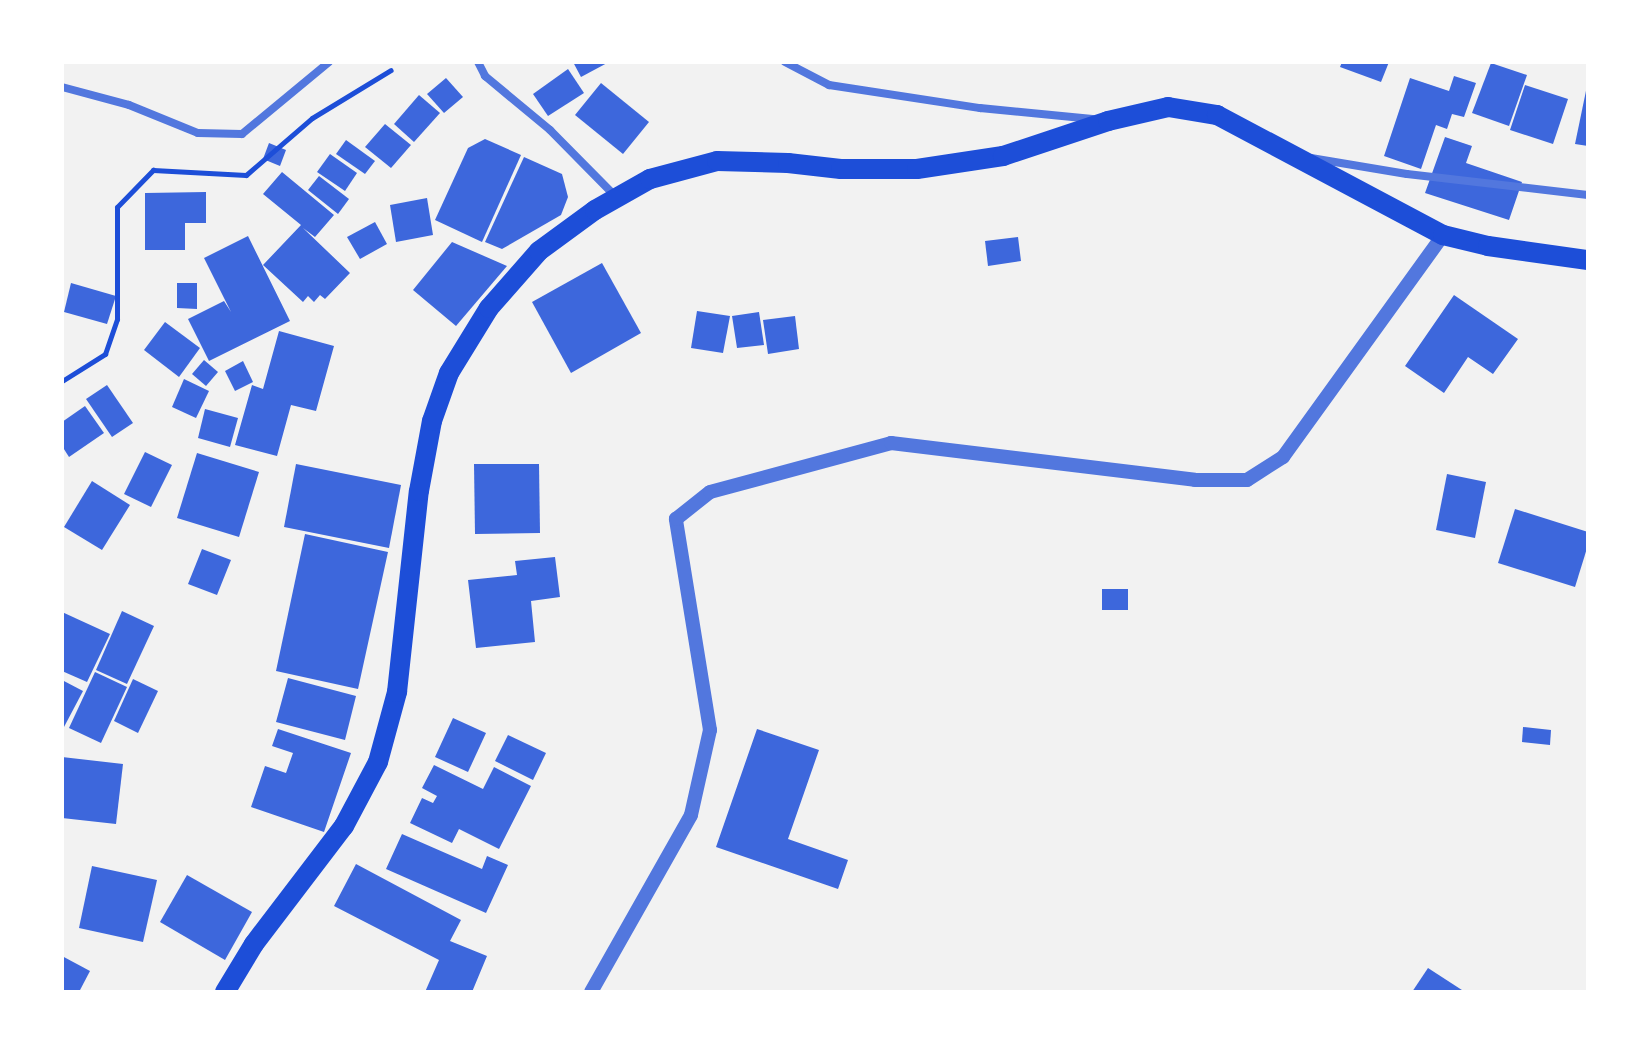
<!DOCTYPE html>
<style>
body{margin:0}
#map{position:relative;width:1650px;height:1054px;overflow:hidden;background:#f2f2f2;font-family:"Varela Round",sans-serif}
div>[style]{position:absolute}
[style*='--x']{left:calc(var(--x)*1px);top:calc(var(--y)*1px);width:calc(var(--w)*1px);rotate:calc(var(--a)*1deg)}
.building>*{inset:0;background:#3d67dc}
.path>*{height:5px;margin:-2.5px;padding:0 2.5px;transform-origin:2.5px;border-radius:2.5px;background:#1d4ed8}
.minor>*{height:8px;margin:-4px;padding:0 4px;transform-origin:4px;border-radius:4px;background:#5277de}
.tertiary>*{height:14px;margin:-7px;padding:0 7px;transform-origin:7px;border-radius:7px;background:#5277de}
.primary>*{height:20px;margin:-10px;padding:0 10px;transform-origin:10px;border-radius:10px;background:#1d4ed8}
span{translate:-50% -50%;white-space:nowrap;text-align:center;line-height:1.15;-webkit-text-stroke:8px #fff;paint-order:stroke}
.frame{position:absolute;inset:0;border:64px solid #fff;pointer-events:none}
</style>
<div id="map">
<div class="building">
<div style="clip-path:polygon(573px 62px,609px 62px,581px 77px)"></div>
<div style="clip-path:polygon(1342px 62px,1389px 62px,1381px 82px,1340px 67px)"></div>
<div style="clip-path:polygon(1491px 63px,1527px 75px,1509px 126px,1472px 113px)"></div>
<div style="clip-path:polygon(568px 69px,584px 93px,548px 116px,533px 94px)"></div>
<div style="clip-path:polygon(1454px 76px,1476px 83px,1464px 117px,1452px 114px,1447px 129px,1436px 125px,1421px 169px,1384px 156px,1410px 78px,1449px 91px)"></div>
<div style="clip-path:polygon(446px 78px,463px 97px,444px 113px,427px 94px)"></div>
<div style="clip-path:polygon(601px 83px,649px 122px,623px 154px,575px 115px)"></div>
<div style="clip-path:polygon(1525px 85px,1568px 99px,1553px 144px,1510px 130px)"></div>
<div style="clip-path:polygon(1587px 86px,1588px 87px,1588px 146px,1575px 144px)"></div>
<div style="clip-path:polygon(419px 95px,440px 113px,414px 142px,394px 124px)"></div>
<div style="clip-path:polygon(385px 124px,411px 145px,391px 168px,365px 147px)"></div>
<div style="clip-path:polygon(1445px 137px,1472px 146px,1466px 163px,1522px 182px,1509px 220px,1425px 193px)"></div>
<div style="clip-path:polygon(485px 139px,521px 155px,482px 242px,435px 220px,468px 148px)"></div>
<div style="clip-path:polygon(346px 140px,375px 161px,365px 174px,336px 154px)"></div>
<div style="clip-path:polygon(269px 143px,286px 150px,280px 166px,263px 159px)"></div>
<div style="clip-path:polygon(330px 154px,357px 173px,345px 191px,317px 172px)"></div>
<div style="clip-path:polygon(524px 157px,562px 174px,568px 197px,561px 215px,502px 249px,485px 242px)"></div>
<div style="clip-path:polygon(282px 172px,334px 215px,315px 237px,303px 228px,350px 273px,325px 299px,320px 295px,314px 302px,308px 296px,303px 302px,263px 265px,301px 225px,263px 194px)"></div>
<div style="clip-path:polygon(319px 176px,349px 199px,338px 214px,308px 190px)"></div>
<div style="clip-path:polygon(206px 192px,206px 223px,185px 223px,185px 250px,145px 250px,145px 193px)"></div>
<div style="clip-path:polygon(427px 198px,433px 235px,396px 242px,390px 205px)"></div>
<div style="clip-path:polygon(375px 222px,387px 244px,360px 259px,347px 237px)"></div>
<div style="clip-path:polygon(248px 236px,290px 321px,209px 361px,188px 319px,224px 301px,231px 312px,204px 258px)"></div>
<div style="clip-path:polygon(1018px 237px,1021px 261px,988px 266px,985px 241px)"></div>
<div style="clip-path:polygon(452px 242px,507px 266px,456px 326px,413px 290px)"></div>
<div style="clip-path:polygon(602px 263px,641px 333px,571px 373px,532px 302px)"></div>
<div style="clip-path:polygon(71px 283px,116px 296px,107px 324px,64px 312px)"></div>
<div style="clip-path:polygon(177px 283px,197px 283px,197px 309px,177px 308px)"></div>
<div style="clip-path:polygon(1454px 295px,1518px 339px,1493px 374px,1468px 357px,1444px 393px,1405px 366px)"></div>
<div style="clip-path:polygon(697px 311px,730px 316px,723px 353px,691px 348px)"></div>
<div style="clip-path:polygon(759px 312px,764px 345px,737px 348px,732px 316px)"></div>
<div style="clip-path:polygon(795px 316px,799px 349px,768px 354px,763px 320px)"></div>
<div style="clip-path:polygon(165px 322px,200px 348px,179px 377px,144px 350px)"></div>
<div style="clip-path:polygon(279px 331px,334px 346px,316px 411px,291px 405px,277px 456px,235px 445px,252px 385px,263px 389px)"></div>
<div style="clip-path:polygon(204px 360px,218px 372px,206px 386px,192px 374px)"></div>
<div style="clip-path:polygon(243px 361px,253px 382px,235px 391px,225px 371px)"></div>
<div style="clip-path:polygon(184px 379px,209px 391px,196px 418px,172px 407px)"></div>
<div style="clip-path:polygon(107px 385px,133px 423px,112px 437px,86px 399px)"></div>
<div style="clip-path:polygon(85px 406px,104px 433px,69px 457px,62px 446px,62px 422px)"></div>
<div style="clip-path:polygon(205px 409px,238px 418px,230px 447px,198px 438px)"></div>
<div style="clip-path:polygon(145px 452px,172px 465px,151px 507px,124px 494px)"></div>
<div style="clip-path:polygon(197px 453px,259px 472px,239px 537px,177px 518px)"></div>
<div style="clip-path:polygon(296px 464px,401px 485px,389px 548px,284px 527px)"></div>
<div style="clip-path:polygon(474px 464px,539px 464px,540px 533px,475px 534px)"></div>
<div style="clip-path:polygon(1447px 474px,1486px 482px,1475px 538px,1436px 530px)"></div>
<div style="clip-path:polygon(92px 481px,130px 505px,102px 550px,64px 527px)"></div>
<div style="clip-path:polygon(1515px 509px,1588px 532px,1588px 545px,1575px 587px,1498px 563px)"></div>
<div style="clip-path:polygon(305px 534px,388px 552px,358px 689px,276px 671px)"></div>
<div style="clip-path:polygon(202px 549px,231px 560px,217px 595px,188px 584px)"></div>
<div style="clip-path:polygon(555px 557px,560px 597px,531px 601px,535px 642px,476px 648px,468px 580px,517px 575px,515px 561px)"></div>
<div style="clip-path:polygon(1102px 589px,1128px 589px,1128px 610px,1102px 610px)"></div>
<div style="clip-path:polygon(122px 611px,154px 626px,127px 684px,96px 670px)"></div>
<div style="clip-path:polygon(62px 612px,110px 634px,87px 682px,62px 671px)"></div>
<div style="clip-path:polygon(95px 672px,127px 687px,101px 743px,69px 728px)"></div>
<div style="clip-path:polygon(288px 678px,356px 696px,345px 740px,276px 722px)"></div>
<div style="clip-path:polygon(133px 679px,158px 691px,138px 733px,114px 721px)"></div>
<div style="clip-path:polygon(62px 680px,83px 691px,64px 727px,62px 726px)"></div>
<div style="clip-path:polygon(453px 718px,486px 733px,468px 772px,435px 757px)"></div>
<div style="clip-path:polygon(1523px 727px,1551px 730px,1550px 745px,1522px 742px)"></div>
<div style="clip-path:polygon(278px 729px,351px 753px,324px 832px,251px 807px,265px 766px,286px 773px,293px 753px,272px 746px)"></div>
<div style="clip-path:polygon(757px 729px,819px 750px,788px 839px,848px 860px,838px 889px,716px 847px)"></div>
<div style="clip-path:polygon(508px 735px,546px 753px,533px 780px,495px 761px)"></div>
<div style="clip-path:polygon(62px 757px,123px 764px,116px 824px,62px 818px)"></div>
<div style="clip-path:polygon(434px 765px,483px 789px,494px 767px,531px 786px,499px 849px,459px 829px,452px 843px,410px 823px,422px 798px,433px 803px,437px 796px,422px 788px)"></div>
<div style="clip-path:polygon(402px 834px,482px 869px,487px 856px,508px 865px,486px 913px,386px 869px)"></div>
<div style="clip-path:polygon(356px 864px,461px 920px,450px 941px,487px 956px,472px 992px,425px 992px,439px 960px,334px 906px)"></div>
<div style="clip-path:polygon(92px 866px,157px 880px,143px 942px,79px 928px)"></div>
<div style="clip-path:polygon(187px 875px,252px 912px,225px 960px,160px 922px)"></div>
<div style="clip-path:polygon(62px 956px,90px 971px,79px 992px,62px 992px)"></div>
<div style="clip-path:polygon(1428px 968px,1465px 992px,1412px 992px)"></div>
</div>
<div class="path">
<div style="--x:62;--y:381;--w:51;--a:-32.1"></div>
<div style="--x:105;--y:354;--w:37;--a:-71"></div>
<div style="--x:117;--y:319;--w:112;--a:-90"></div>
<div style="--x:117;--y:207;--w:52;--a:-45.8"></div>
<div style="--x:153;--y:170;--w:93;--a:3.1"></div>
<div style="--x:246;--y:175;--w:87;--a:-40.8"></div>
<div style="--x:312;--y:118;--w:92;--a:-31.3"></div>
</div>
<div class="minor">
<div style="--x:478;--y:62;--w:16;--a:63"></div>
<div style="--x:485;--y:76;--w:85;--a:39.7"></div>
<div style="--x:550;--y:130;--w:94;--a:45.4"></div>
<div style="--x:785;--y:62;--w:50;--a:27.6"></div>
<div style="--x:829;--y:85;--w:153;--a:8.7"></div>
<div style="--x:980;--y:108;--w:113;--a:5.6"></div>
<div style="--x:62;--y:87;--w:69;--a:15"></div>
<div style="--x:129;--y:105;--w:74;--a:22.1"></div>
<div style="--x:198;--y:133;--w:44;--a:1.3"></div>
<div style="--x:242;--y:134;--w:113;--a:-39.6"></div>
<div style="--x:1311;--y:158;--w:97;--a:9.5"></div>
<div style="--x:1407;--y:174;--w:182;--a:6.6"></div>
</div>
<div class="tertiary">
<div style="--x:591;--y:992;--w:203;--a:-60.5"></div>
<div style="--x:691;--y:815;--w:87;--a:-77.4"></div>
<div style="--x:710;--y:730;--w:214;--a:-99.2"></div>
<div style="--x:676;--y:519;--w:43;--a:-38.5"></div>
<div style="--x:710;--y:492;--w:188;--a:-15.1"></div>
<div style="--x:891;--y:443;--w:306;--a:6.9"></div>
<div style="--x:1195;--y:480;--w:52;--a:0"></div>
<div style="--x:1247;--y:480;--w:43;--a:-32.6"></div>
<div style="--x:1283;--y:457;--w:274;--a:-54.2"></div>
</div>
<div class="primary">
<div style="--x:225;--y:992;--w:56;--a:-58.9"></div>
<div style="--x:254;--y:944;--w:148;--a:-52.7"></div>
<div style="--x:344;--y:826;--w:72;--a:-62"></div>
<div style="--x:378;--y:762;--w:73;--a:-74.8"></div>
<div style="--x:397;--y:692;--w:202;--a:-83.8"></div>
<div style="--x:419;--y:491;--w:71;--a:-79.5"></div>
<div style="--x:432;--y:421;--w:51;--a:-70.5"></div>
<div style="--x:449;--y:373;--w:76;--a:-58.4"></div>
<div style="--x:489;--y:308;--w:76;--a:-48.7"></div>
<div style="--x:539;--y:251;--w:69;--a:-36.2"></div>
<div style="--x:595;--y:210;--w:63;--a:-29.4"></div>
<div style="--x:650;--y:179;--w:69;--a:-15"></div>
<div style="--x:717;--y:161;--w:71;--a:1.6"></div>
<div style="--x:788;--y:163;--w:53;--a:6.5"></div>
<div style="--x:841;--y:169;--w:76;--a:0"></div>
<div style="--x:917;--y:169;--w:87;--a:-8.6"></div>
<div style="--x:1003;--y:156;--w:111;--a:-18.4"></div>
<div style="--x:1108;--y:121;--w:62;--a:-13.1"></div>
<div style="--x:1168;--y:107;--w:50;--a:9.3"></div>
<div style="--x:1217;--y:115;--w:256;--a:28"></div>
<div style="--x:1443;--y:235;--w:46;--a:13.7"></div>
<div style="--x:1488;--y:246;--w:101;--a:8"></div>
</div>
<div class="frame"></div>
</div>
